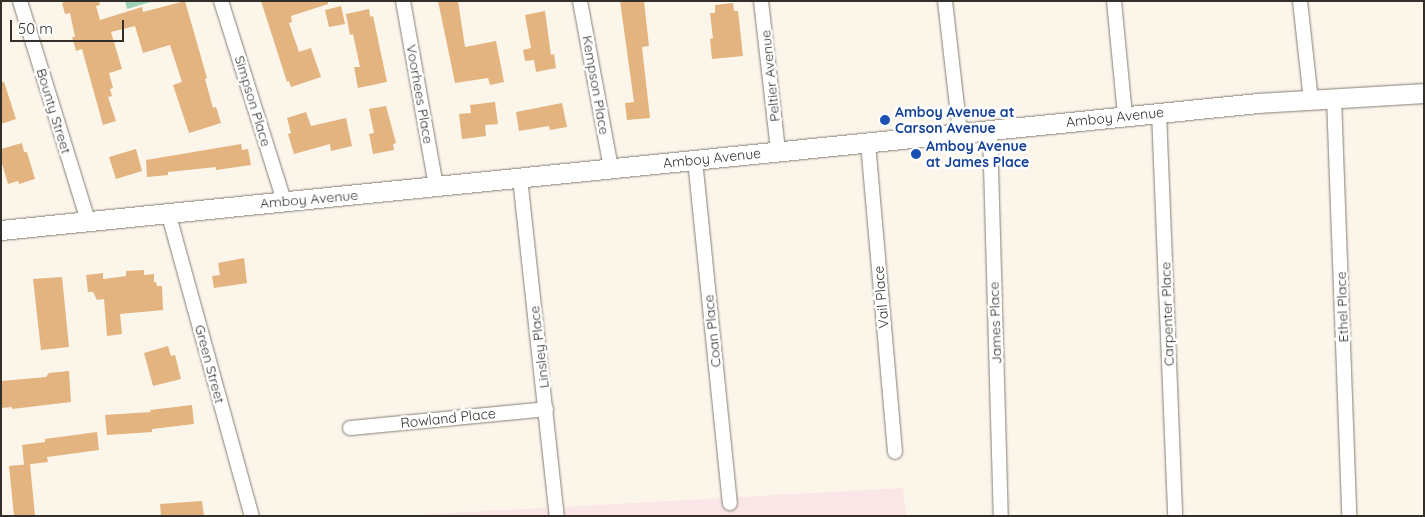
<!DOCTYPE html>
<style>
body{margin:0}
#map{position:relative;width:1425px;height:517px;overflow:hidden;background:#fcf5ea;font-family:Quicksand,sans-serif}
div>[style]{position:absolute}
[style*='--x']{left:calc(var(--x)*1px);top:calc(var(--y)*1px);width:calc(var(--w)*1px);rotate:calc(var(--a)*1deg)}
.industrial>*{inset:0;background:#fbe6e7}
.green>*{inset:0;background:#9dd2b6}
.building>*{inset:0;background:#e3b47f}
.roads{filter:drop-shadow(0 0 1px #847e74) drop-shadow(0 0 1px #847e74)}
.street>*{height:14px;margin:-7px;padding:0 7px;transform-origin:7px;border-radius:7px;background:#fff}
.secondary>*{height:19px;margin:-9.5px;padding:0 9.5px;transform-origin:9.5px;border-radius:9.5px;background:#fff}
.dots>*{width:14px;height:14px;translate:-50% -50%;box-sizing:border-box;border:2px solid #fff;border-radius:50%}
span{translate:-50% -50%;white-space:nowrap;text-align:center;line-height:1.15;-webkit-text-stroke:5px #fff;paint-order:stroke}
.street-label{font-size:14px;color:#33302c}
.transit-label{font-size:14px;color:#164399;font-weight:700}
.left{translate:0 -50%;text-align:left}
.frame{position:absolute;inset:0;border:2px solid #33302c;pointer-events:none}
.scale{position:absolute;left:10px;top:20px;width:114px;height:22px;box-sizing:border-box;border:2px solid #33302c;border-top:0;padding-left:6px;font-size:15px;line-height:18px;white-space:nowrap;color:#33302c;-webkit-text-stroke:4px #fff;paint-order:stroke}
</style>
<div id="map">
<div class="industrial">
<div style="clip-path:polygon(903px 488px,906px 516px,398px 516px)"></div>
</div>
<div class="green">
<div style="clip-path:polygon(125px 1px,154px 1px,127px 9px)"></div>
</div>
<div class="building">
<div style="clip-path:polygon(67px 1px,99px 1px,100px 5px,96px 6px,100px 20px,142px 7px,143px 12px,185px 1px,207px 78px,205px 79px,213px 108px,216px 107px,221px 123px,189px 133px,173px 85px,182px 82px,170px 45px,143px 53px,135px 26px,111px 32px,122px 69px,109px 73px,113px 88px,110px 89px,112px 96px,108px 97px,116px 121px,103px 125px,82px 49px,76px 51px,72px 37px,75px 37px,70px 13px,65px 14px,62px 3px)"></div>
<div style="clip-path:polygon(261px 1px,328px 1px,328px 4px,291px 16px,292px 22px,289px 23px,299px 52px,311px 48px,321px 77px,291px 87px,289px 81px,287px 82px)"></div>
<div style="clip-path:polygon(438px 1px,458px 1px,465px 47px,496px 41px,504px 82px,490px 85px,488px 78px,455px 83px)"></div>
<div style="clip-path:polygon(620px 1px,644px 1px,649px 46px,642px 47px,650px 118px,627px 120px,625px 103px,634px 102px)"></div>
<div style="clip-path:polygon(733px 3px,734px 11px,738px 11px,743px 56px,712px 59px,710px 39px,713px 38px,710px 13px,715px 13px,715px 5px)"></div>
<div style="clip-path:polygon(341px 6px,345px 24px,329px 27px,325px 10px)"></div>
<div style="clip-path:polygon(369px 9px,370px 17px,373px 16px,387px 82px,358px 88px,354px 67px,360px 67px,353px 34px,350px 35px,346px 14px)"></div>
<div style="clip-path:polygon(545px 11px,551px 55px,554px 54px,556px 68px,536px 72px,534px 60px,525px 61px,523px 50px,531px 48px,525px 15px)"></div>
<div style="clip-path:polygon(1px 82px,4px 82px,16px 119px,1px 124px)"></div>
<div style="clip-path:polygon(495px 102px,498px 124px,485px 125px,486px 136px,462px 139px,459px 114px,471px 113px,470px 105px)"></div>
<div style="clip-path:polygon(562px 103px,567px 127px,550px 130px,549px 126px,519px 131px,516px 112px)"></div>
<div style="clip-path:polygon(386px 106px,396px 143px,393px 144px,394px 150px,373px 154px,369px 134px,374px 133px,369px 109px)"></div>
<div style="clip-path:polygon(306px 112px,311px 126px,346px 118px,352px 146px,331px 151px,330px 144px,294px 154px,288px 134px,291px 133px,287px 118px)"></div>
<div style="clip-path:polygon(22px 143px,24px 152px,27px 152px,35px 179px,19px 184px,18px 181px,8px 184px,1px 160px,1px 149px)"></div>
<div style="clip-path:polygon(241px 144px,242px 150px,248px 149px,251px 165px,216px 170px,216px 167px,168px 172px,168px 175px,147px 177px,146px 160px)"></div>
<div style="clip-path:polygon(136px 149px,142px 171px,116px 179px,109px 157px)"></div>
<div style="clip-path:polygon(244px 258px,247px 283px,214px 288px,212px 276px,220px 275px,218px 263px)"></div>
<div style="clip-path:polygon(144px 270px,144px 275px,154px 274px,154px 282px,156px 282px,157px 286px,162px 286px,163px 310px,120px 314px,122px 334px,107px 336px,104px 299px,97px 300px,93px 292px,88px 292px,86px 275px,103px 273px,103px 279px,126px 276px,126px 271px)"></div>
<div style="clip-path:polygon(62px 277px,69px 347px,41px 350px,33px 279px)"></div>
<div style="clip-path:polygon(168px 346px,171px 356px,175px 355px,181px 379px,153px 386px,144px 353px)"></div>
<div style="clip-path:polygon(69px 371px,71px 402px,12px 409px,12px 407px,1px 408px,1px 381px,46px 377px,49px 373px)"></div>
<div style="clip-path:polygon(192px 405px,194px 424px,152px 429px,152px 432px,107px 435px,105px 415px,151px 412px,150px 410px)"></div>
<div style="clip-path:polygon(97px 432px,99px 450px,47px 457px,48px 462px,24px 465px,22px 445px,45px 442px,45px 439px)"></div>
<div style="clip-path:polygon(30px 464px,35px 516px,14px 516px,9px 466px)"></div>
<div style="clip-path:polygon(202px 501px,204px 516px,161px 516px,160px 504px)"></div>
</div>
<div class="roads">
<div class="street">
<div style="--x:20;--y:1;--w:230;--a:72.8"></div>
<div style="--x:221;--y:1;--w:210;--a:72.5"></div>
<div style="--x:403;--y:1;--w:189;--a:79.9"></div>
<div style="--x:580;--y:1;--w:171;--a:79.5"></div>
<div style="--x:761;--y:1;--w:150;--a:83.5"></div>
<div style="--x:945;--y:1;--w:133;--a:83.5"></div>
<div style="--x:1114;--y:1;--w:116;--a:84.5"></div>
<div style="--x:1300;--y:1;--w:100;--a:83.7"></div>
<div style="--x:1334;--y:98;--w:418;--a:87.9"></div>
<div style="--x:1159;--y:112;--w:404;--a:87.7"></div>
<div style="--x:990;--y:130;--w:386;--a:88.4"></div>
<div style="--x:868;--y:143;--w:310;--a:85"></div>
<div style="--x:695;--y:160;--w:345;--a:84.2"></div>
<div style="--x:520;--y:178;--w:340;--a:83.8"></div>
<div style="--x:168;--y:212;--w:315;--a:74.6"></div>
<div style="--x:350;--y:428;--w:197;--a:-5.5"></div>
</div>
<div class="secondary">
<div style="--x:1;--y:230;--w:1263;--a:-5.77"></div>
<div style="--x:1258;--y:103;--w:166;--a:-3.4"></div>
</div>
</div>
<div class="dots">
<div style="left:885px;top:120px;background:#1a4fb4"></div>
<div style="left:916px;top:154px;background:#1a4fb4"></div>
</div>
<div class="street-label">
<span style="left:770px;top:76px;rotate:-96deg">Peltier Avenue</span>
<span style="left:596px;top:85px;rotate:80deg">Kempson Place</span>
<span style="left:420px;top:94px;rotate:80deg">Voorhees Place</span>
<span style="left:253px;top:101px;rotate:73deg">Simpson Place</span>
<span style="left:54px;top:111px;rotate:73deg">Bounty Street</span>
<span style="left:1115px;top:117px;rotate:-6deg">Amboy Avenue</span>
<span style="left:712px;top:158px;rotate:-6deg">Amboy Avenue</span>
<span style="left:309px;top:199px;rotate:-5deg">Amboy Avenue</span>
<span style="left:881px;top:297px;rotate:-95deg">Vail Place</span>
<span style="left:1342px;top:307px;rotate:-92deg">Ethel Place</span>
<span style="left:1167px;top:314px;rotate:-92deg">Carpenter Place</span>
<span style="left:995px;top:323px;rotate:-92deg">James Place</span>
<span style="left:712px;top:331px;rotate:-96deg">Coan Place</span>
<span style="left:539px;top:347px;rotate:-97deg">Linsley Place</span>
<span style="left:210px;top:364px;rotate:75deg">Green Street</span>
<span style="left:448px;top:418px;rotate:-6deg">Rowland Place</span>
</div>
<div class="transit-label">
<span class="left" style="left:895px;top:120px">Amboy Avenue at<br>Carson Avenue</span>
<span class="left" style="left:926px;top:154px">Amboy Avenue<br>at James Place</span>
</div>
<div class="frame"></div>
<div class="scale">50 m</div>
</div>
